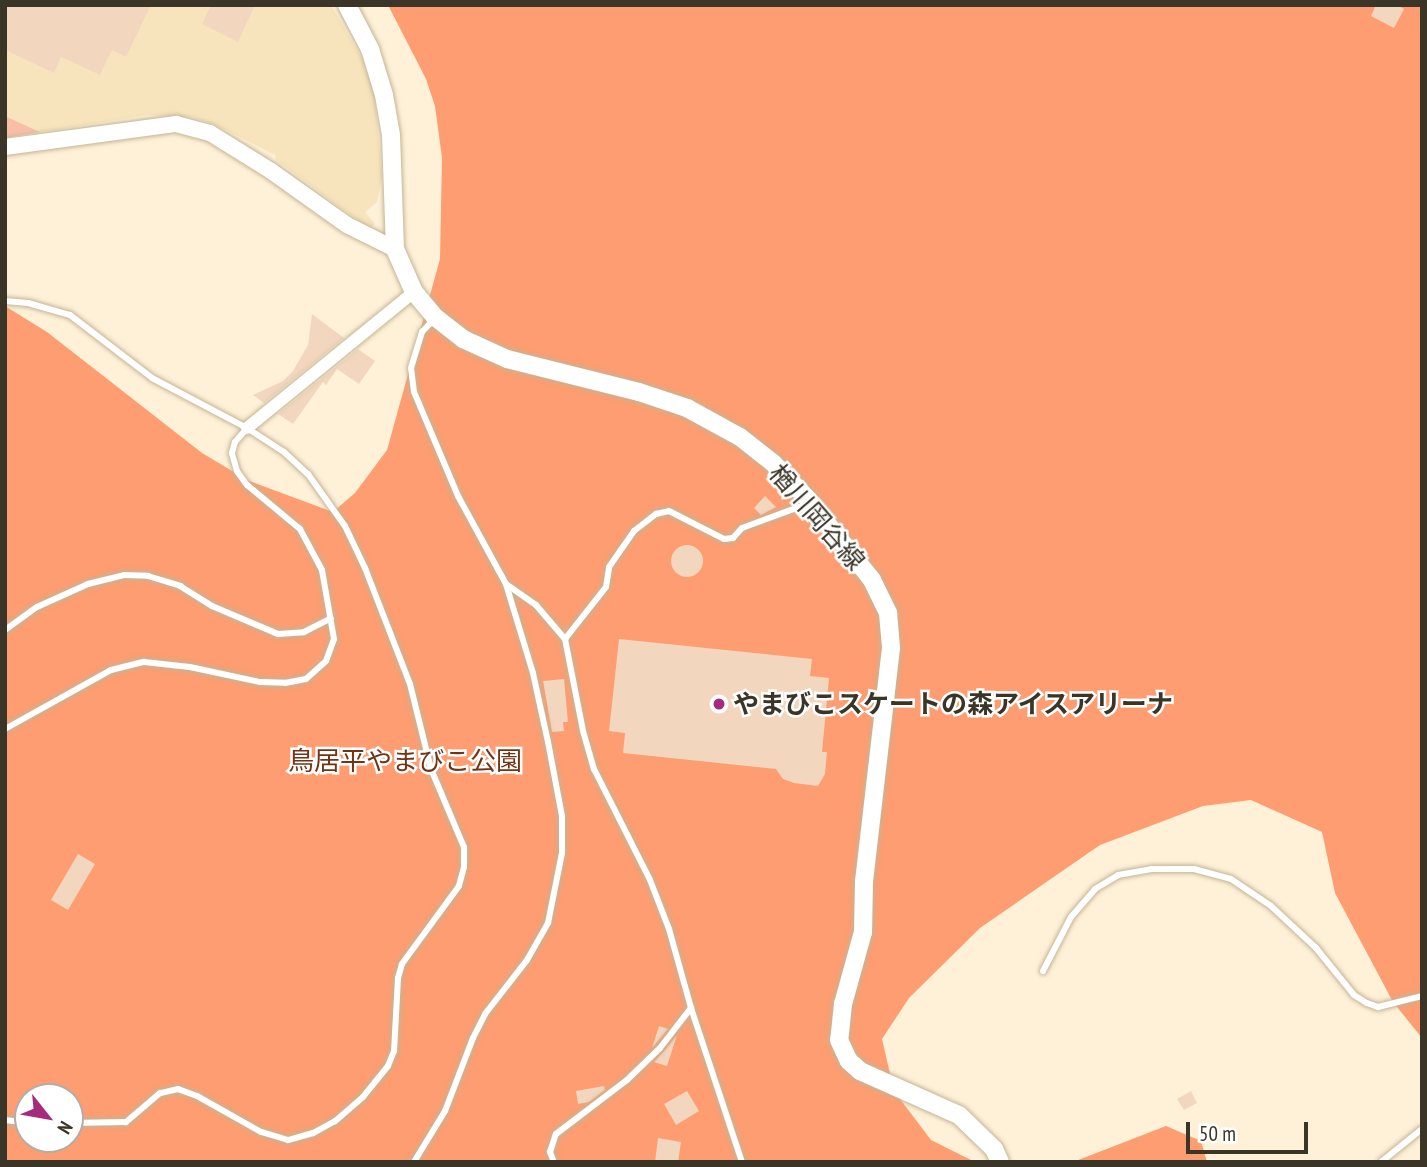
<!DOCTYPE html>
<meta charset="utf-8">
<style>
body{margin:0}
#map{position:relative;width:1427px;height:1167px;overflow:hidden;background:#fef1d7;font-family:"PT Sans Narrow","Noto Sans JP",sans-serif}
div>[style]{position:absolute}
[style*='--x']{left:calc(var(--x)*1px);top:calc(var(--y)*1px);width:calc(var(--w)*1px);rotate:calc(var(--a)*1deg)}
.built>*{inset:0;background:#f7e4bc}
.green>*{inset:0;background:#f8bfa6}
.forest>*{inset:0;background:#fd9d71}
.building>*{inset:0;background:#f2d7be}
.round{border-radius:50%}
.roads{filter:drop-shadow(0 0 2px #c4b596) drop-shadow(0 0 2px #c4b596)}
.service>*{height:6px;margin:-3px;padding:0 3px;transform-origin:3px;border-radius:3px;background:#fff}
.minor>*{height:12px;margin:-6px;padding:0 6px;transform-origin:6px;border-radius:6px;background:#fff}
.tertiary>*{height:16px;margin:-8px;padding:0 8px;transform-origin:8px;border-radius:8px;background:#fff}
.secondary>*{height:18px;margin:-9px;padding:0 9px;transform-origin:9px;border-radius:9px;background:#fff}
.dots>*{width:19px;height:19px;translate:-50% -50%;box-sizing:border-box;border:4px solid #fff;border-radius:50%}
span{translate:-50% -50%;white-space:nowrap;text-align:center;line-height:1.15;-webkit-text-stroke:5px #fff;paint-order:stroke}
.street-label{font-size:26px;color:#3b3528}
.poi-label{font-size:26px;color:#3b3528;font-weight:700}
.left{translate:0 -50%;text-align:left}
.park-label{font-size:26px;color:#713415}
.frame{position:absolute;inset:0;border:7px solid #3b3528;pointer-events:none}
.north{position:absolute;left:14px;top:1083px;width:70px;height:70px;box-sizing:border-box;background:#fff;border:2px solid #b1aea9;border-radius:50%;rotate:121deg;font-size:19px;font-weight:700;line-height:28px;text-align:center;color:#3b3528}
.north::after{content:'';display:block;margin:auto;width:24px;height:32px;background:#a62b7f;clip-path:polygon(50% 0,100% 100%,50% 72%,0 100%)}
.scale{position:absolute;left:1186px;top:1122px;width:122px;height:32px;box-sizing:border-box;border:4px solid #3b3528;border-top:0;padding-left:9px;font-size:21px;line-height:24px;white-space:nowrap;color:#3b3528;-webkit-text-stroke:5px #fff;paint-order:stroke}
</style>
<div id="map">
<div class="built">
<div style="clip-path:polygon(5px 5px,331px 5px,363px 60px,374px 89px,382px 176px,377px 202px,365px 212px,375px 224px,369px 228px,276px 160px,275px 155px,214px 124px,191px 117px,148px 115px,40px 132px,5px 116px)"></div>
</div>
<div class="green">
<div style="clip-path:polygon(5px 116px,40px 132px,5px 138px)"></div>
</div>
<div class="forest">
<div style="clip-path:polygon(evenodd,388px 5px,1422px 5px,1422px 1038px,1393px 1002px,1335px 893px,1322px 832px,1251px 800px,1203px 806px,1100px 845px,980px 928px,909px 998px,882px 1039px,894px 1091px,931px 1140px,975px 1162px,5px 1162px,5px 306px,47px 332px,202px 453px,249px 481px,333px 512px,355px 493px,387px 450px,440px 259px,442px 158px,435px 106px,426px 79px,388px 5px,28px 1097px,70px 1097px,70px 1139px,28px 1139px,28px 1097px)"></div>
<div style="clip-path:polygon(1166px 1126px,1201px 1141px,1207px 1162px,1073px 1162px)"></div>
</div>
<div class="building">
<div style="clip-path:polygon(5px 5px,151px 5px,126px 57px,112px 50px,100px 75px,61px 57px,54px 73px,5px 50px)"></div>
<div style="clip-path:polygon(211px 5px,255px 5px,238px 42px,202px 24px)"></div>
<div style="clip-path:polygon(1376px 5px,1397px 5px,1404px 9px,1394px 28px,1371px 16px)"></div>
<div style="clip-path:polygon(312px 314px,344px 338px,264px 403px,253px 395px,283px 381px,293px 371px,308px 345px)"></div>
<div style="clip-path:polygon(358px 349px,375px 361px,359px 384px,337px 369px,326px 385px,323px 382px,293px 424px,278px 414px)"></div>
<div style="clip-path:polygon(765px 496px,776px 507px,761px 515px,754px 508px)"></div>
<div class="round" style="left:671px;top:545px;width:32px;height:32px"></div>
<div style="clip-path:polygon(619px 639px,812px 659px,810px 676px,829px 678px,822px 752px,827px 752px,825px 774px,818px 786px,794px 783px,783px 779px,776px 769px,623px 753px,625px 733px,609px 731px)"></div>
<div style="clip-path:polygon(564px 679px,568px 722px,563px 722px,564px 731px,552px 732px,543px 681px)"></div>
<div style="clip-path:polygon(78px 854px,95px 864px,68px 910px,51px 900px)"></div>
<div style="clip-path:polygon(659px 1026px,668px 1029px,652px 1048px)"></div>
<div style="clip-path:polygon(677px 1035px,667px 1066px,654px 1062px,664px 1051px)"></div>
<div style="clip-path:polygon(604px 1086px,605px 1090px,589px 1102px,578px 1104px,576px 1091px)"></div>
<div style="clip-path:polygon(687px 1091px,699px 1111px,676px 1125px,664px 1104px)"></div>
<div style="clip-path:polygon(1191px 1091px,1197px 1103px,1184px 1110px,1177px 1099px)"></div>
<div style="clip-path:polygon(658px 1138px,681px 1142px,678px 1162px,655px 1162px)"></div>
</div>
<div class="roads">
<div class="service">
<div style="--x:5;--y:301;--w:23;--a:5"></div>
<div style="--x:28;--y:303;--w:44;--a:15.9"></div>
<div style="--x:70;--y:315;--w:103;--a:37.5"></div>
<div style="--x:152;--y:378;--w:107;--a:27.8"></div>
<div style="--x:247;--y:428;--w:44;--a:33"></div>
<div style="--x:284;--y:452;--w:33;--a:43"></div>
<div style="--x:308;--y:474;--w:64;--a:54.6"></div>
<div style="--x:345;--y:526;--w:47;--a:64.5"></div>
<div style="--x:365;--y:568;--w:124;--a:68.8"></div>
<div style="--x:410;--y:684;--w:88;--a:76.1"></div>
<div style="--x:431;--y:769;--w:85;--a:67.1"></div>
<div style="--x:464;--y:847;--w:20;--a:90"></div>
<div style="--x:464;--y:867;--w:20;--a:105"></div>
<div style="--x:459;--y:886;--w:97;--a:126.2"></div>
<div style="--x:402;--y:964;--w:15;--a:106"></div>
<div style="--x:398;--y:978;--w:73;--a:93.1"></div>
<div style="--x:394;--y:1051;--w:16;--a:112"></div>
<div style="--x:388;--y:1066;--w:40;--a:129"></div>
<div style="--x:363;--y:1097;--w:37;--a:139"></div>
<div style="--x:335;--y:1121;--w:25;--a:151"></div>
<div style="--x:313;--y:1133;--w:26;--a:164"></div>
<div style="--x:288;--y:1140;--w:28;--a:-163"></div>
<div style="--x:261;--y:1132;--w:73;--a:-150.6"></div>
<div style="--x:197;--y:1096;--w:20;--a:-160"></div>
<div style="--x:178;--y:1089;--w:18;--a:167"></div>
<div style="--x:160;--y:1093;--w:45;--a:139.5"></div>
<div style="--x:126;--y:1122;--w:56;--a:179"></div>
<div style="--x:506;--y:584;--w:37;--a:35"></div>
<div style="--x:536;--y:605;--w:45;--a:49.5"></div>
<div style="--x:565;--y:639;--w:94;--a:78.9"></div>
<div style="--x:583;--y:731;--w:40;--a:74"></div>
<div style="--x:594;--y:769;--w:124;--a:63.2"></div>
<div style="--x:650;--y:880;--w:53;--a:68.8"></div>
<div style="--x:669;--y:929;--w:82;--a:74.4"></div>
<div style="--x:691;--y:1008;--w:162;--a:71.7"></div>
<div style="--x:5;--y:630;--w:39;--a:-36"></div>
<div style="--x:37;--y:607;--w:56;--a:-24.3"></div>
<div style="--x:88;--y:584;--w:37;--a:-14"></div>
<div style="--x:124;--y:575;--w:24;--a:2"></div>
<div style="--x:148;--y:576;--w:34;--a:17"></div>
<div style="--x:180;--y:586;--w:38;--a:32"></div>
<div style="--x:212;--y:606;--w:72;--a:23"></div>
<div style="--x:278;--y:634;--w:26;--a:-4"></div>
<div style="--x:304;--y:632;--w:30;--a:-27"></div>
<div style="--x:565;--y:639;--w:66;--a:-51.7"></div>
<div style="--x:606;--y:587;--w:20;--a:-81"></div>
<div style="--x:609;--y:567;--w:44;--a:-55.2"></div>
<div style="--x:634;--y:531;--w:28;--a:-38"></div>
<div style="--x:656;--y:514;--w:13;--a:-13"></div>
<div style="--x:669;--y:511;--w:62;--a:27"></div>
<div style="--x:724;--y:539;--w:9;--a:-6"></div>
<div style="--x:733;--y:538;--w:13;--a:-48"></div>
<div style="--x:742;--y:528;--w:61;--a:-20.2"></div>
<div style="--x:5;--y:729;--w:121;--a:-29.1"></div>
<div style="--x:111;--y:670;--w:34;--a:-14"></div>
<div style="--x:144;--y:662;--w:46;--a:6.2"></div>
<div style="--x:190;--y:667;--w:72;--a:12.1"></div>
<div style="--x:260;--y:682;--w:25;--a:2"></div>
<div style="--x:285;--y:683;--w:21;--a:-11"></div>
<div style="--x:306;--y:679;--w:27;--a:-42"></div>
<div style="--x:326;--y:661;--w:23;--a:-70"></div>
<div style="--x:334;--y:639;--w:70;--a:-99.9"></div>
<div style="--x:322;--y:570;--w:47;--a:-118.2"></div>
<div style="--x:300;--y:529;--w:69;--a:-140.3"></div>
<div style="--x:247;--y:485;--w:17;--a:-126"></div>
<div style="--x:237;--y:471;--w:19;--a:-106"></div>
<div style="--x:232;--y:453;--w:11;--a:-75"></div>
<div style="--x:235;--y:442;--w:18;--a:-49"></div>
<div style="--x:1043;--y:971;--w:61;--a:-62.6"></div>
<div style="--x:1071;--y:917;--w:37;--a:-49"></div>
<div style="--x:1095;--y:889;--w:27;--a:-31"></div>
<div style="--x:1118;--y:875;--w:34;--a:-10"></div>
<div style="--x:1151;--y:869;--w:43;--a:0"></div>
<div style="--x:1194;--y:869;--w:38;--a:15"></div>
<div style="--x:1231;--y:879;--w:48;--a:34"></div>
<div style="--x:1271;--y:906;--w:62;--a:43"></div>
<div style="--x:1316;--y:948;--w:60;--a:51"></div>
<div style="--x:1354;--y:995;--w:15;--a:32"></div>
<div style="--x:1367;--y:1003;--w:12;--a:20"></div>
<div style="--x:1378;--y:1007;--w:45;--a:-14"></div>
<div style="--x:5;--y:1120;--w:23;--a:7"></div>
<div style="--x:414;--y:1162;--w:60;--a:-58.7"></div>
<div style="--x:445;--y:1111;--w:78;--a:-69"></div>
<div style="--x:473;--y:1038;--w:27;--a:-63"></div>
<div style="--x:485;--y:1014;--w:68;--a:-52.1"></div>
<div style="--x:527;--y:960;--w:43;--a:-60.4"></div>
<div style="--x:548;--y:923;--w:71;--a:-78.7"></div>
<div style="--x:562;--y:853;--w:37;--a:-90"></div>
<div style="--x:562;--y:816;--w:75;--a:-100.7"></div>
<div style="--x:548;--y:742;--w:71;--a:-102.3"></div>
<div style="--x:533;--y:673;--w:93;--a:-106.9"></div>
<div style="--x:506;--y:584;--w:100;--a:-118.6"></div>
<div style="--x:458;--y:496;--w:113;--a:-112.9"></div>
<div style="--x:414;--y:392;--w:24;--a:-97"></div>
<div style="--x:411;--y:368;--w:38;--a:-73"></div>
<div style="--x:422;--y:332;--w:18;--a:-47"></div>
<div style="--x:554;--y:1162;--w:11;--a:-112"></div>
<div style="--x:550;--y:1152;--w:19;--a:-72"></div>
<div style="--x:556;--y:1134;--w:89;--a:-37.3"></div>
<div style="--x:627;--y:1080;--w:46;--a:-44.1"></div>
<div style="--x:660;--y:1048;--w:51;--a:-52.2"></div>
<div style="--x:1381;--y:1162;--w:53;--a:-38.8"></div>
</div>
<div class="minor">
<div style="--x:247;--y:428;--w:215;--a:-39.2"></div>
</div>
<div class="tertiary">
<div style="--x:5;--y:147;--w:173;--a:-7.7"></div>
<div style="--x:176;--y:124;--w:35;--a:15"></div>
<div style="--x:210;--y:133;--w:72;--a:31.9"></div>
<div style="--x:271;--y:171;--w:93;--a:35.4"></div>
<div style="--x:347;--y:225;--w:54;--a:26.6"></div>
</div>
<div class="secondary">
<div style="--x:347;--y:5;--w:50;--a:62.4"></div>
<div style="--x:370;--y:49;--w:48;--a:73.1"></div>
<div style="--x:384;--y:95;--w:41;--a:80.1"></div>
<div style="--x:391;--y:135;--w:114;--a:88"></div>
<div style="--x:395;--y:249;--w:47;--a:66.2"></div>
<div style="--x:414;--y:292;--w:33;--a:50"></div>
<div style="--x:435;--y:317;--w:36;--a:38"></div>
<div style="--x:463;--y:339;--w:48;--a:24.4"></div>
<div style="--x:507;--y:359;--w:136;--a:14"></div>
<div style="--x:639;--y:392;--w:51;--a:18.4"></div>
<div style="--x:687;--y:408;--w:60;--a:28.7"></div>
<div style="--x:740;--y:437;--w:42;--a:38.2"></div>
<div style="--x:773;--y:463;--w:47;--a:45.9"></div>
<div style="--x:806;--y:497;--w:106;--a:51.5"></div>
<div style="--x:872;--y:580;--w:37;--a:64"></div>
<div style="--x:888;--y:613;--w:35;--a:85"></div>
<div style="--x:891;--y:648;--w:235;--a:96.6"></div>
<div style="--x:864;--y:881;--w:51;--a:91.1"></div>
<div style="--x:863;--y:932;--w:75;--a:105.5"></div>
<div style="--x:843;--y:1004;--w:36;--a:96"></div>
<div style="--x:839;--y:1040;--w:23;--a:65"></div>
<div style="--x:849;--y:1061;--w:15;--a:42"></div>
<div style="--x:860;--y:1071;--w:108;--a:24"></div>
<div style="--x:959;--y:1115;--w:49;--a:44.2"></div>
<div style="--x:994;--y:1149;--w:14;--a:65"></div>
</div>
</div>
<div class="dots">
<div style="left:719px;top:704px;background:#a62b7f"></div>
</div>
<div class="street-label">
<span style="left:817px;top:517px;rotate:49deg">楢川岡谷線</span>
</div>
<div class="poi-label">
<span class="left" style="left:733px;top:704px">やまびこスケートの森アイスアリーナ</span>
</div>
<div class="park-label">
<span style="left:405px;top:761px">鳥居平やまびこ公園</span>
</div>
<div class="frame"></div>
<div class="north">N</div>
<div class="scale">50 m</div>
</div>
